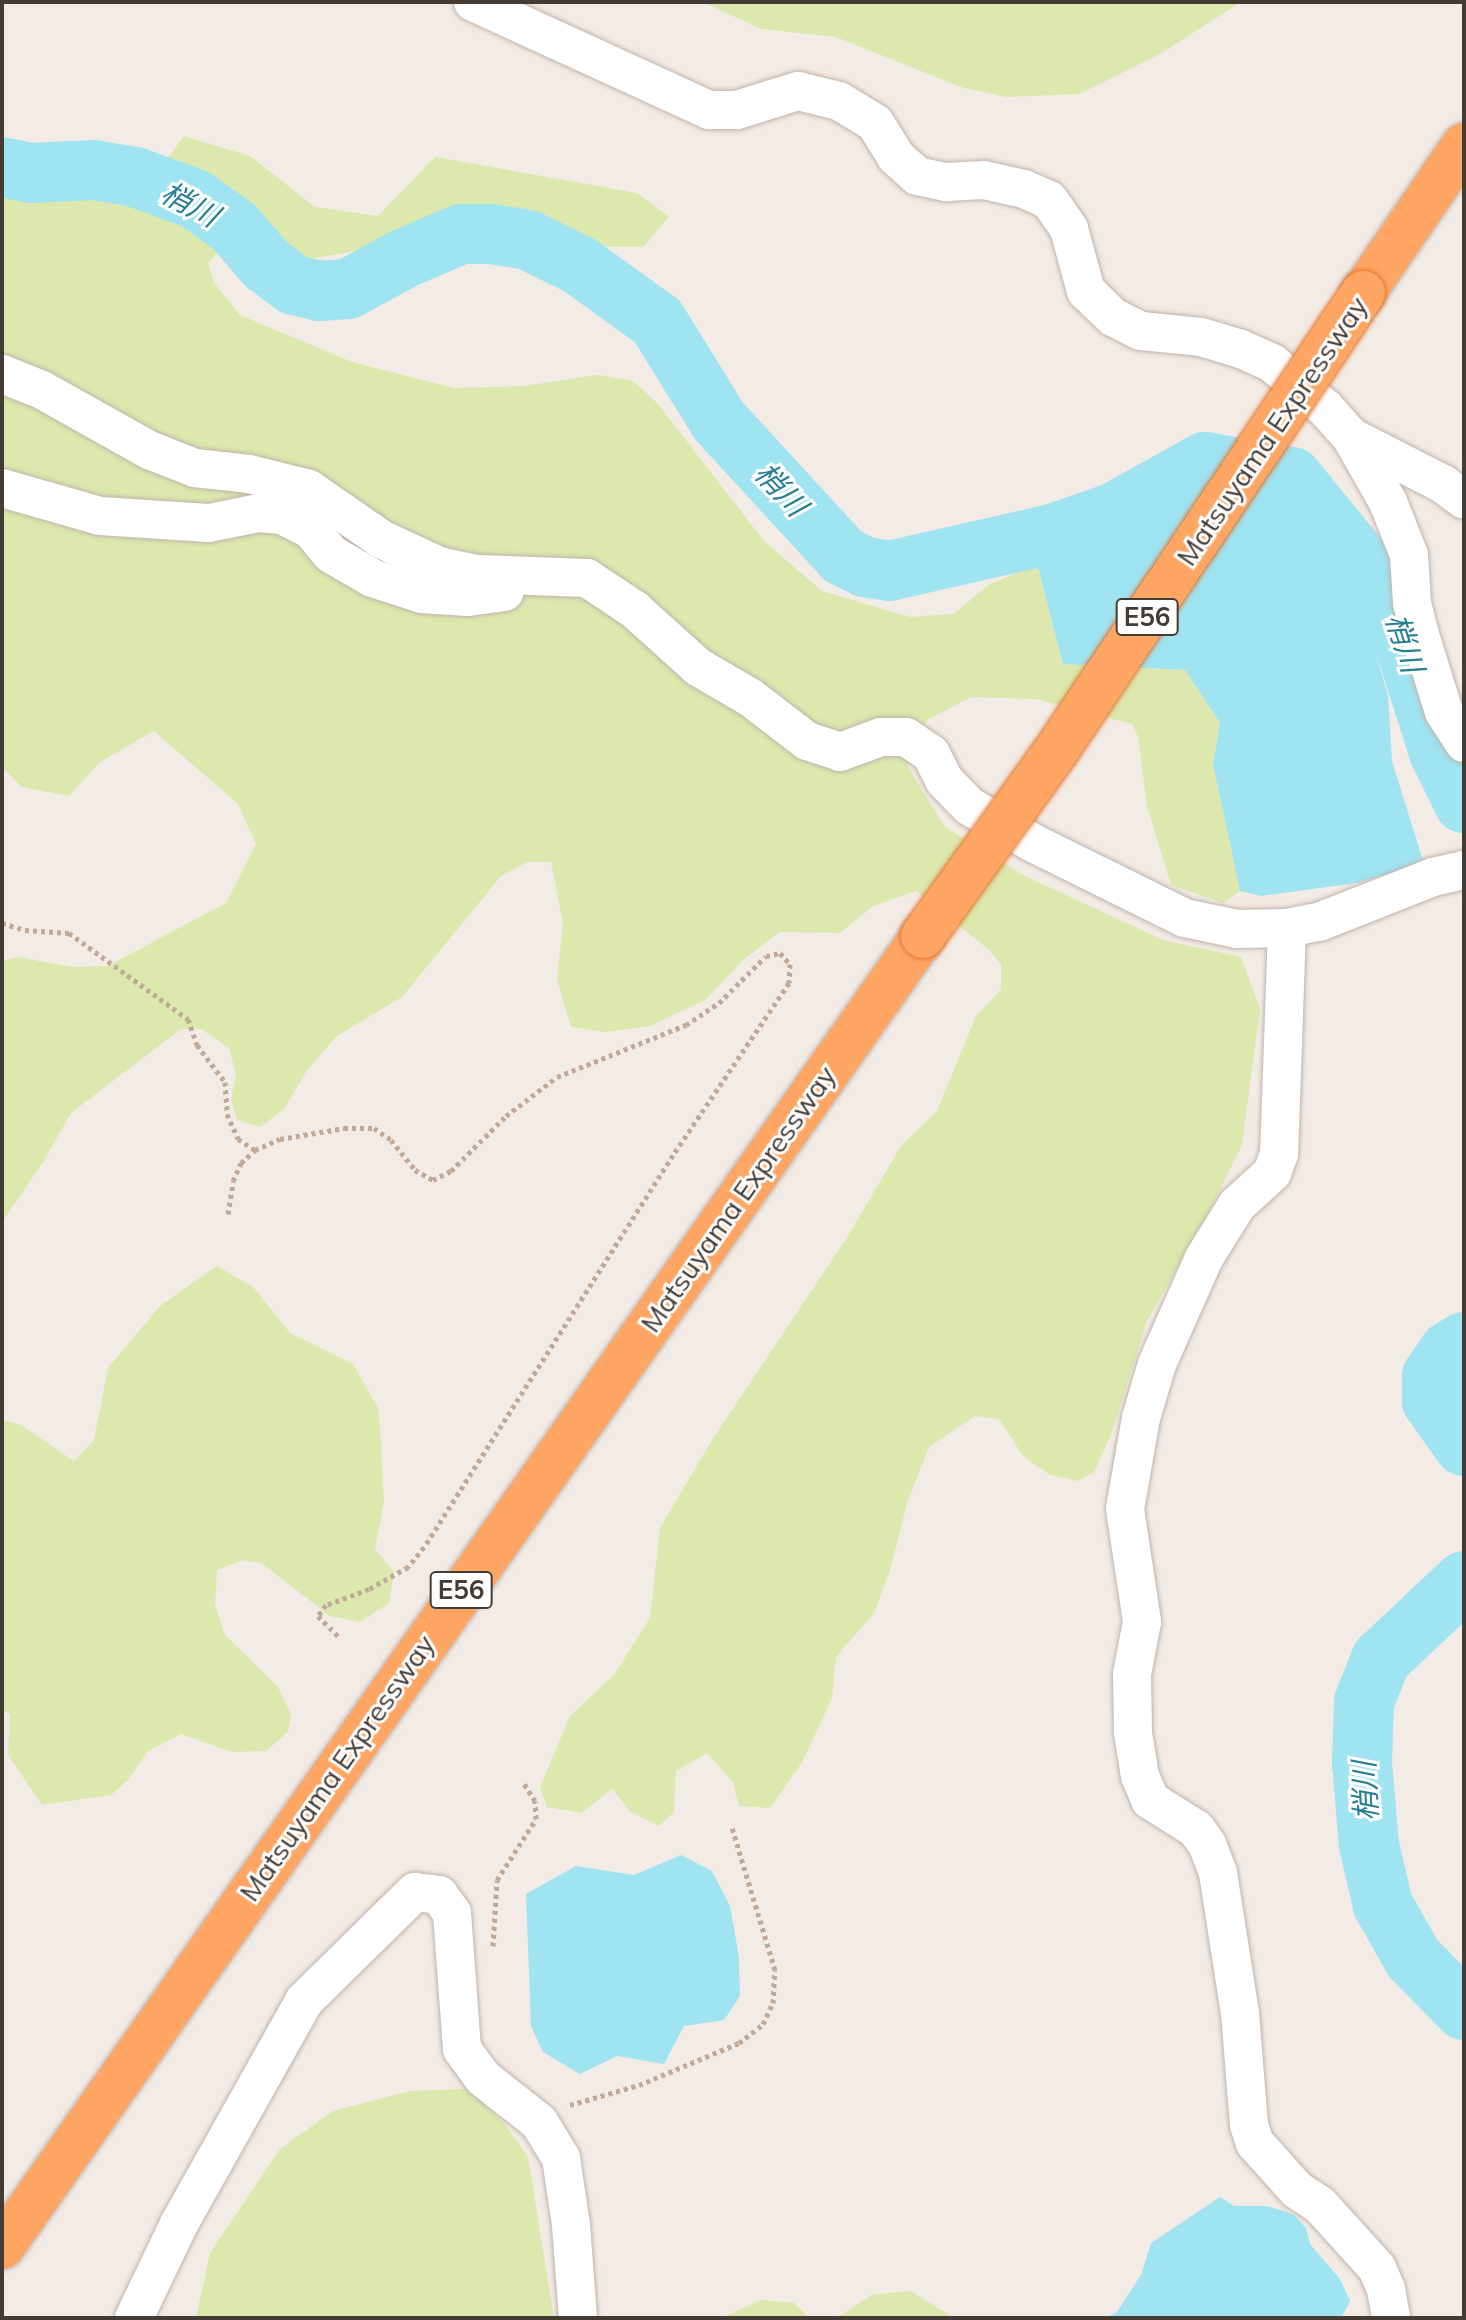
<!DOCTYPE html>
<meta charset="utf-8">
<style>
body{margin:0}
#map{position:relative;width:1466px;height:2320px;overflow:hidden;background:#f3ebe5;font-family:Mulish,"Noto Sans JP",sans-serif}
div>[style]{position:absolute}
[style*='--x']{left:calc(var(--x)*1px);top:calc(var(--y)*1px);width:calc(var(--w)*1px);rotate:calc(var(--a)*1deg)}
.green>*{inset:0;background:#dce8ad}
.water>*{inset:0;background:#a0e3f1}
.river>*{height:60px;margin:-30px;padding:0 30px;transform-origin:30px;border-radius:30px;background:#a0e3f1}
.path>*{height:5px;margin-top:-2.5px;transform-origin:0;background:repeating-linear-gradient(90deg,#c0a999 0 4px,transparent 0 8px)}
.roads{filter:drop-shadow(0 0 2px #c1b4ab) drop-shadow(0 0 2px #c1b4ab)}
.street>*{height:38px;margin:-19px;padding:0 19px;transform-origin:19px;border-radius:19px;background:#fff}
.highway>*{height:44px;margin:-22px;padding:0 22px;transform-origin:22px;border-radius:22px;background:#ffa664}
.bridges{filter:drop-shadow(0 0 2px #df7633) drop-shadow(0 0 2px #df7633)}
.highway-bridge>*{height:44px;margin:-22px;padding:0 22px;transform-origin:22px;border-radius:22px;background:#ffa664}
span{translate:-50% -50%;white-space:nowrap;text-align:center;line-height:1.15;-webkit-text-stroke:6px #fff;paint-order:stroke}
.shield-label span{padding:2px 6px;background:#fff;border:2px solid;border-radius:6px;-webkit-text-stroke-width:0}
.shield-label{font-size:26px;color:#453b35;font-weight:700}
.street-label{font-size:28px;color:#453b35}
.water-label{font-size:30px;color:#277f92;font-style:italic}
.frame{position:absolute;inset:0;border:4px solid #453b35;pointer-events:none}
</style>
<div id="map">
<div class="green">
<div style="clip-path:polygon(703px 2px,1241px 2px,1160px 54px,1079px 94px,1005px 97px,961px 87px,836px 37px,761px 29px)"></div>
<div style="clip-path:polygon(184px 136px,250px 156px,315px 207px,378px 216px,435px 157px,637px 193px,669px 217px,643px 247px,601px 247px,518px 227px,489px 214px,461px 216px,412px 241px,304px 260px,265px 241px,242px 237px,224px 246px,208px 263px,214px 283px,240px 315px,352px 362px,454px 388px,524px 386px,597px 375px,633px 381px,658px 404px,764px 541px,822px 591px,910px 617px,954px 614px,988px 585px,1037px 564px,1063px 664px,1185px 670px,1220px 723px,1213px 764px,1240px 891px,1223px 903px,1171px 885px,1147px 806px,1138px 737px,1132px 724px,1036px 699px,971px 697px,927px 720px,908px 767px,945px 827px,1025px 876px,1163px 940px,1241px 957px,1260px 1009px,1242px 1145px,1209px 1212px,1147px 1321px,1111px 1435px,1094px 1472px,1078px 1481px,1050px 1475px,1023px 1456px,999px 1419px,975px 1416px,929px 1447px,907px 1503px,890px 1570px,874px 1613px,836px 1657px,832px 1698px,803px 1761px,770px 1808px,739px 1806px,733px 1782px,707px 1753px,676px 1771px,674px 1812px,659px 1826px,631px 1812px,612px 1789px,581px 1813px,547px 1807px,540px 1787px,570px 1716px,614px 1675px,650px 1618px,660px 1528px,712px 1440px,848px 1236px,901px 1146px,937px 1111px,976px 1016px,1001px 990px,1001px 964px,989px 950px,916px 891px,873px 906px,840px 933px,780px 932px,745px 958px,705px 1000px,650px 1026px,605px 1032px,571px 1027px,557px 979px,563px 923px,551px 862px,527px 862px,501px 876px,402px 997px,337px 1036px,307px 1070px,284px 1109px,260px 1127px,237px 1120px,231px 1099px,236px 1075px,229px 1048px,201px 1029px,181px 1029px,71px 1113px,43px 1162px,2px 1222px,2px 961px,17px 957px,73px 967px,108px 966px,226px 903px,256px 844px,238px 804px,154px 731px,100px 762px,69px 796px,22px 787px,2px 767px,2px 151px,54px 165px,114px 192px,149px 184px)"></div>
<div style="clip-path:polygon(217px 1266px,253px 1287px,290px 1333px,353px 1364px,379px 1410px,384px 1502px,375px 1549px,394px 1572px,389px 1603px,360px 1622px,330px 1616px,261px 1563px,243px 1560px,217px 1570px,215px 1606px,225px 1635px,278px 1687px,291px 1714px,288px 1732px,266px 1751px,232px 1752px,181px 1734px,148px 1751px,128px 1780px,111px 1795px,42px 1805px,8px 1755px,10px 1714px,2px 1710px,2px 1420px,21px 1425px,74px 1461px,94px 1440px,108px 1368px,160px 1306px)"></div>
<div style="clip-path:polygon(468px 2089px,504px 2123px,528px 2157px,554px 2318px,196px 2318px,210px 2253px,280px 2149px,333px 2111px,410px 2091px)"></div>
<div style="clip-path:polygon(910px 2291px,955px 2318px,827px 2318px,841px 2315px,872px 2295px)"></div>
<div style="clip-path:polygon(761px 2300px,794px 2303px,810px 2318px,721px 2318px)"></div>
</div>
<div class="water">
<div style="clip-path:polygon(1192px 494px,1269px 494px,1340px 566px,1365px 612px,1388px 696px,1392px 761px,1424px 864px,1357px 883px,1261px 896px,1240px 891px,1213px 764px,1220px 723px,1185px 670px,1063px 664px,1037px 564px,1129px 530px)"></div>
<div style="clip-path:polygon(681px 1855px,712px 1871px,730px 1906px,739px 1957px,740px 1996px,724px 2020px,684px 2026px,664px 2064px,617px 2056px,580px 2074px,543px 2052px,531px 2026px,526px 1894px,576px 1866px,634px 1875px)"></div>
<div style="clip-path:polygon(1220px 2197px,1234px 2206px,1267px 2206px,1293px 2214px,1306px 2228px,1310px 2244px,1340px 2279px,1350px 2301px,1341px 2318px,1106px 2318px,1117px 2312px,1141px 2275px,1151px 2243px)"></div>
</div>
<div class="river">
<div style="--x:2;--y:167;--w:29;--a:12"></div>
<div style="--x:30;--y:173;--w:64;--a:-2.7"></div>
<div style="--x:94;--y:170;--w:42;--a:9.7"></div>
<div style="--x:135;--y:177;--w:64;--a:20.1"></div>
<div style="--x:195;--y:199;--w:48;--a:35.7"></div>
<div style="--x:234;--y:227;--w:49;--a:49.1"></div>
<div style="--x:266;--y:264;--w:35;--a:37"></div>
<div style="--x:294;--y:285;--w:26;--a:13"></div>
<div style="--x:319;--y:291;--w:29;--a:-4"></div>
<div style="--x:348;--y:289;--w:65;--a:-28.5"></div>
<div style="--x:405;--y:258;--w:61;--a:-23.2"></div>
<div style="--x:461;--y:234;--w:30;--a:0"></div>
<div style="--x:491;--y:234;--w:37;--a:9"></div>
<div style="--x:528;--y:240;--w:57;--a:26.1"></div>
<div style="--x:579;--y:265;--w:96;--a:35.7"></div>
<div style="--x:657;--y:321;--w:118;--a:58.2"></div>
<div style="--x:719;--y:421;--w:183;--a:47.4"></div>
<div style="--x:843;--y:556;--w:25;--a:27"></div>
<div style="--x:865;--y:567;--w:24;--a:9"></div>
<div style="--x:889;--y:571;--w:167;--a:-12.8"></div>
<div style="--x:1052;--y:534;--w:67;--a:-19.2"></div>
<div style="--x:1115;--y:512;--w:103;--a:-29.1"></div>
<div style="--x:1205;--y:462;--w:88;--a:9.8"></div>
<div style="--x:1292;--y:477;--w:155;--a:50.8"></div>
<div style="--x:1390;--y:597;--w:163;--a:72.5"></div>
<div style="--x:1439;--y:752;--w:57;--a:63.9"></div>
<div style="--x:1464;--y:1342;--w:17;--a:149"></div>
<div style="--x:1449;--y:1351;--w:30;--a:124"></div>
<div style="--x:1432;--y:1376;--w:25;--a:90"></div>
<div style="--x:1432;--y:1401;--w:55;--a:54.6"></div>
<div style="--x:1464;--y:1581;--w:114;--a:136.8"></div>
<div style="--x:1381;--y:1659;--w:46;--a:111.6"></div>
<div style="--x:1364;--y:1702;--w:61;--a:91.9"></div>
<div style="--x:1362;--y:1763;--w:82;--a:85.1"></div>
<div style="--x:1369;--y:1845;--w:62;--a:76.9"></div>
<div style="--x:1383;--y:1905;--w:61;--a:60.5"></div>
<div style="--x:1413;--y:1958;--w:73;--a:45.6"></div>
</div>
<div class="path">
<div style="--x:2;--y:923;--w:24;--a:17"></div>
<div style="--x:25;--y:930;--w:44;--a:3.9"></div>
<div style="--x:69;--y:933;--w:147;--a:35.9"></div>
<div style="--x:188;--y:1019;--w:28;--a:71"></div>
<div style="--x:197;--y:1045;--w:46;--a:52.9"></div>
<div style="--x:225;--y:1082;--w:32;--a:86"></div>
<div style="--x:227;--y:1114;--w:27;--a:66"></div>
<div style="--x:238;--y:1139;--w:20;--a:33"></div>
<div style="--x:228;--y:1214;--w:33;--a:-81"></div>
<div style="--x:233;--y:1181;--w:20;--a:-66"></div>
<div style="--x:241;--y:1163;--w:19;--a:-43"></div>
<div style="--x:255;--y:1150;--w:27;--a:-24"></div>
<div style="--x:280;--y:1139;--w:65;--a:-9.8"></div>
<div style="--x:344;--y:1128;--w:30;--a:0"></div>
<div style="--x:374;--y:1128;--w:21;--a:35"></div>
<div style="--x:391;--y:1140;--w:38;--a:51"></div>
<div style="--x:415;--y:1170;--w:21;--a:29"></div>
<div style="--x:433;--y:1180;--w:20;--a:-27"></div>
<div style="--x:451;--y:1171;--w:78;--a:-45"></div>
<div style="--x:506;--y:1116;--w:64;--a:-37.4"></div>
<div style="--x:557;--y:1077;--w:139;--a:-22"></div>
<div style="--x:686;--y:1025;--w:40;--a:-34"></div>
<div style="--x:719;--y:1003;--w:66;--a:-45"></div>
<div style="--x:766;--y:956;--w:14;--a:-12"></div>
<div style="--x:780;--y:953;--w:15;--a:48"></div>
<div style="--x:790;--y:964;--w:19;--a:93"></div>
<div style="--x:789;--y:983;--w:207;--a:124"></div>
<div style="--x:673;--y:1155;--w:464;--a:122.4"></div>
<div style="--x:424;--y:1547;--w:26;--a:129"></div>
<div style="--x:408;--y:1567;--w:45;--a:150.6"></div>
<div style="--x:369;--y:1589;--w:46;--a:159.6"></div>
<div style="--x:326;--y:1605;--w:14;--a:126"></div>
<div style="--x:318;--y:1616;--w:30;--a:45"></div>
<div style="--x:493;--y:1946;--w:66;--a:-86.5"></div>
<div style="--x:497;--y:1880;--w:72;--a:-57.4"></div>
<div style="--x:536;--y:1819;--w:18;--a:-93"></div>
<div style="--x:535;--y:1801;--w:22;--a:-122"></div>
<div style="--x:570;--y:2105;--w:72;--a:-16.2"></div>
<div style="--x:639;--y:2085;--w:108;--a:-22.8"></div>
<div style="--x:739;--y:2043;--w:31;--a:-38"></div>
<div style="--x:763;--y:2024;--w:23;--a:-65"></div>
<div style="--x:773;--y:2003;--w:33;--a:-87"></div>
<div style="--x:775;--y:1970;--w:152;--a:-106.8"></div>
</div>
<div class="roads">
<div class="street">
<div style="--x:473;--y:2;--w:260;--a:24.6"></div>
<div style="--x:709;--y:110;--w:28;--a:0"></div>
<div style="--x:737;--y:110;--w:64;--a:-17.3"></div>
<div style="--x:798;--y:91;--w:42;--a:13.7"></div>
<div style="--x:839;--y:101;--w:42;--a:31.4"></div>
<div style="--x:875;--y:123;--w:40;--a:58"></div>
<div style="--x:896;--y:157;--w:28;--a:42"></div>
<div style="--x:917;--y:176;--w:30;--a:12"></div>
<div style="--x:946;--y:182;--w:38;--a:-3"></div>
<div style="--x:984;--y:180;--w:41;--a:12.7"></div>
<div style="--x:1024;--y:189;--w:27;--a:24"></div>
<div style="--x:1049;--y:200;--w:35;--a:55"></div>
<div style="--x:1069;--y:229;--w:64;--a:74.7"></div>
<div style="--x:1086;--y:291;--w:37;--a:44"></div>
<div style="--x:1113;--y:317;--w:31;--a:27"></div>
<div style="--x:1141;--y:331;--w:60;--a:5.7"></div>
<div style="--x:1201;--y:337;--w:42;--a:16.7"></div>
<div style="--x:1241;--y:349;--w:34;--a:24"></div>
<div style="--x:1272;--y:363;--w:70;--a:40.3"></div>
<div style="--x:1325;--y:408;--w:39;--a:48"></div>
<div style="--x:1351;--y:437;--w:75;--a:60.4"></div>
<div style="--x:1388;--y:502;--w:57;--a:68.4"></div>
<div style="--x:1409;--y:555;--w:48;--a:86.4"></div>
<div style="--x:1412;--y:603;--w:33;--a:76"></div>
<div style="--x:1420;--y:635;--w:81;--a:72.7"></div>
<div style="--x:1444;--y:712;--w:37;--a:57"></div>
<div style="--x:2;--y:374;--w:43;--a:21.8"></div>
<div style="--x:42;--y:390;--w:123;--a:29.3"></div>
<div style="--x:149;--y:450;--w:49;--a:21.4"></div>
<div style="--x:195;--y:468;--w:54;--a:6.3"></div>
<div style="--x:249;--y:474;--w:62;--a:14"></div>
<div style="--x:309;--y:489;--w:88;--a:34.8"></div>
<div style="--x:381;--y:539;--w:64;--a:25"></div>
<div style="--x:439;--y:566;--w:40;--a:12"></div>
<div style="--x:478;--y:574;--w:109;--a:2.1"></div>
<div style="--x:587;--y:578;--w:58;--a:33.7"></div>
<div style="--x:635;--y:610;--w:85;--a:42.1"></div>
<div style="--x:698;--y:667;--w:61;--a:30.3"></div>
<div style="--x:751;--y:698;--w:71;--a:37.5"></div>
<div style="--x:807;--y:741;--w:35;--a:18"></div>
<div style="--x:840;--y:752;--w:44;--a:-20.1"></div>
<div style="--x:881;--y:737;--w:25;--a:0"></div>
<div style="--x:906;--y:737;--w:30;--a:34"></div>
<div style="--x:931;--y:754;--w:29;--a:63"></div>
<div style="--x:944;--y:780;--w:36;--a:46"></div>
<div style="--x:969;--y:806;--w:74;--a:30"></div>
<div style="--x:1033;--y:843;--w:169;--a:26.3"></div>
<div style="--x:1185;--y:918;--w:53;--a:11.9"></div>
<div style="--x:1237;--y:929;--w:50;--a:-1.1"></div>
<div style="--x:1287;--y:928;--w:33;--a:-11"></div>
<div style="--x:1319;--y:922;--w:123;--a:-21.5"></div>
<div style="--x:1433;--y:877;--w:32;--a:-13"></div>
<div style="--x:1351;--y:437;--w:103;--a:27.1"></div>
<div style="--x:1443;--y:484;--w:26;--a:37"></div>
<div style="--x:2;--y:488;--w:102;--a:15.9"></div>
<div style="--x:100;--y:516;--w:109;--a:3.7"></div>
<div style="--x:209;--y:523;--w:50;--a:-11.5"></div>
<div style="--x:258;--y:513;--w:24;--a:5"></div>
<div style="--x:282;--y:515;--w:33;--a:27"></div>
<div style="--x:311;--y:530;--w:31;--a:50"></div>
<div style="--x:331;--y:554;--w:48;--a:30.3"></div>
<div style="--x:372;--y:578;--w:52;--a:17.7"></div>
<div style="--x:422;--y:594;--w:46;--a:3.7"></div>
<div style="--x:468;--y:597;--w:37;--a:-8"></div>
<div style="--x:1287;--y:928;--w:226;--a:92"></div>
<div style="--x:1279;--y:1154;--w:20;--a:110"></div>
<div style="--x:1272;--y:1173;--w:47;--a:137.6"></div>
<div style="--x:1237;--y:1205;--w:62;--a:121.9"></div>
<div style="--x:1204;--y:1258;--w:116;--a:113.9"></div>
<div style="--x:1157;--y:1364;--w:56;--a:106.5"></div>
<div style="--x:1141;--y:1418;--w:92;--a:100"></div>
<div style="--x:1125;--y:1509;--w:114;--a:81.4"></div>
<div style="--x:1142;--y:1622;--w:53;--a:100.9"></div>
<div style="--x:1132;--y:1674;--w:59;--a:89"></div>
<div style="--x:1133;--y:1733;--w:44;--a:80.8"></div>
<div style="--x:1140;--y:1776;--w:26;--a:67"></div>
<div style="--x:1150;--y:1800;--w:54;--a:32.2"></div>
<div style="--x:1196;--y:1829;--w:19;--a:54"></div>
<div style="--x:1207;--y:1844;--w:31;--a:69"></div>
<div style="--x:1218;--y:1873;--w:142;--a:81.1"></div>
<div style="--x:1240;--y:2013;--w:112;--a:85.4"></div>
<div style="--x:1249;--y:2125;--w:19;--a:72"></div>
<div style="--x:1255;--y:2143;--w:63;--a:48.2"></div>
<div style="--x:1297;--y:2190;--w:27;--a:33"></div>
<div style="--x:1320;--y:2205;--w:85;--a:47.9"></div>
<div style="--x:1377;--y:2268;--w:23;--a:67"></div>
<div style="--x:1386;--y:2289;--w:29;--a:80"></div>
<div style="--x:134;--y:2318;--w:104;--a:-64.4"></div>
<div style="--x:179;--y:2224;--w:256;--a:-60.7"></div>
<div style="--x:304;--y:2001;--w:156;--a:-44.5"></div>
<div style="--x:415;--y:1892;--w:24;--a:7"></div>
<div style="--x:439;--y:1895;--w:22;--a:54"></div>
<div style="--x:452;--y:1913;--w:136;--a:85.8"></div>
<div style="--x:462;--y:2049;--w:36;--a:54"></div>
<div style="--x:483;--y:2078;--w:71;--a:38.2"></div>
<div style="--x:539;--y:2122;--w:42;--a:58.6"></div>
<div style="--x:561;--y:2158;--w:68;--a:81.5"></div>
<div style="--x:571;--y:2225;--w:93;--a:85.7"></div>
</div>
<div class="highway">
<div style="--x:1363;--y:293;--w:179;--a:-55.7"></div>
<div style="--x:2;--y:2247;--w:1602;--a:-54.91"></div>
</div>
</div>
<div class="bridges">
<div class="highway-bridge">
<div style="--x:923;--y:936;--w:231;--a:-54.3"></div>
<div style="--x:1058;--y:748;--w:548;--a:-56.16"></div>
</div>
</div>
<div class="shield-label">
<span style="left:1147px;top:617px">E56</span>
<span style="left:461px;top:1590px">E56</span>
</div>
<div class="street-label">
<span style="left:1272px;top:431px;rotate:-56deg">Matsuyama Expressway</span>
<span style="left:738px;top:1199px;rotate:-55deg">Matsuyama Expressway</span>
<span style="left:337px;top:1768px;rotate:-55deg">Matsuyama Expressway</span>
</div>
<div class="water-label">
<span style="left:190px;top:204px;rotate:28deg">梢川</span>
<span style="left:781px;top:489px;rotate:47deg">梢川</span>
<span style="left:1405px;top:643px;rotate:72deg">梢川</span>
<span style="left:1365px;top:1791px;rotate:-93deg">梢川</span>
</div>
<div class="frame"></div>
</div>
